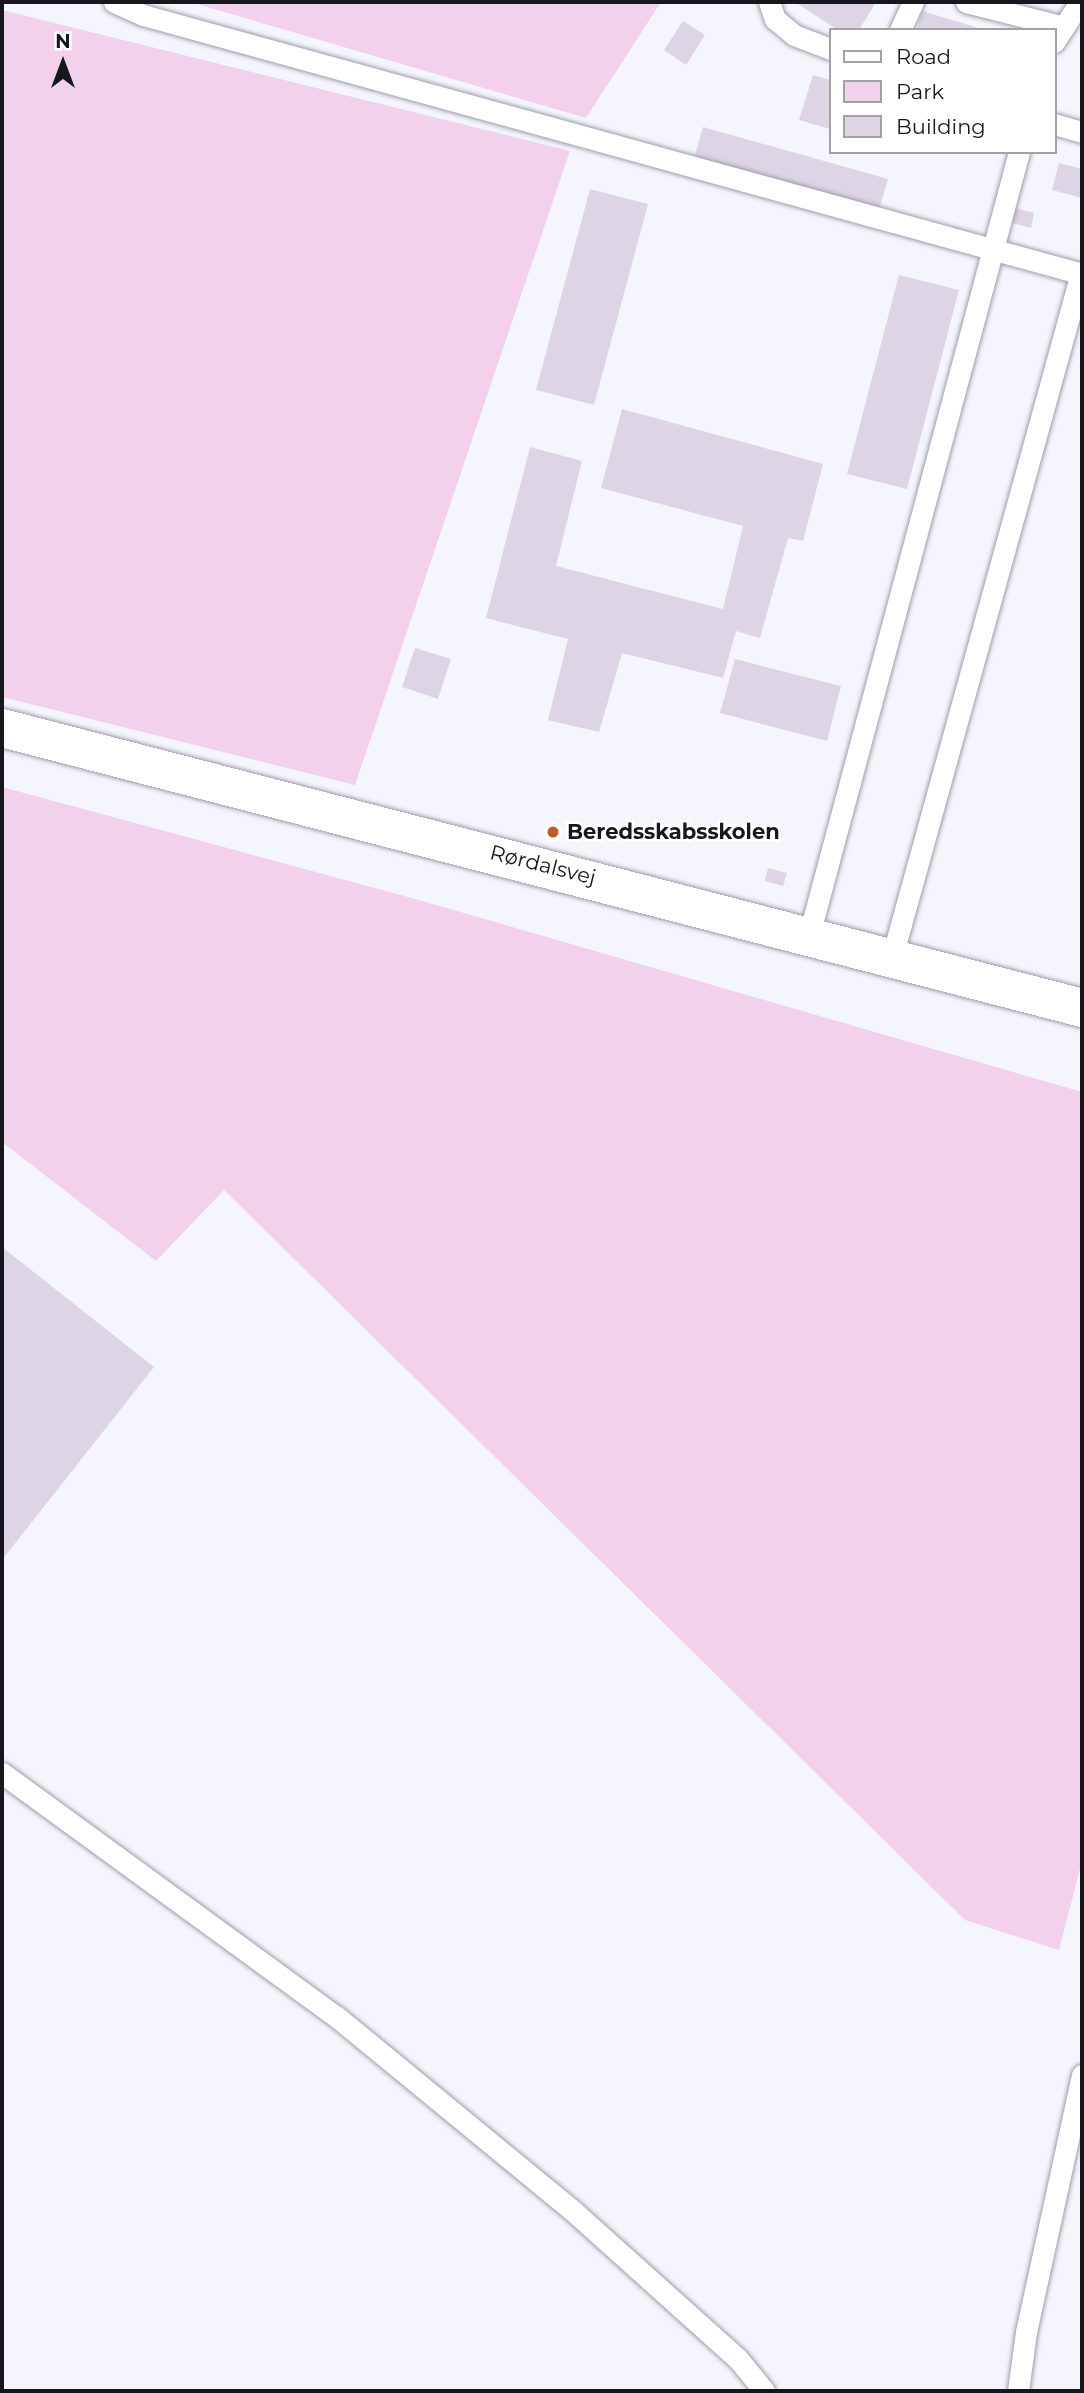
<!DOCTYPE html>
<meta charset="utf-8">
<style>
body{margin:0}
#map{position:relative;width:1084px;height:2393px;overflow:hidden;background:#f5f5fd;font-family:Montserrat,sans-serif}
div>[style]{position:absolute}
[style*='--x']{left:calc(var(--x)*1px);top:calc(var(--y)*1px);width:calc(var(--w)*1px);rotate:calc(var(--a)*1deg)}
.green>*{inset:0;background:#f3d0ec}
.building>*{inset:0;background:#ddd4e6}
.roads{filter:drop-shadow(0 0 2px #9c9daf) drop-shadow(0 0 2px #9c9daf)}
.service>*{height:21px;margin:-10.5px;padding:0 10.5px;transform-origin:10.5px;border-radius:10.5px;background:#fff}
.tertiary>*{height:38px;margin:-19px;padding:0 19px;transform-origin:19px;border-radius:19px;background:#fff}
.dots>*{width:19px;height:19px;translate:-50% -50%;box-sizing:border-box;border:4px solid #fff;border-radius:50%}
span{translate:-50% -50%;white-space:nowrap;text-align:center;line-height:1.15;-webkit-text-stroke:5px #fff;paint-order:stroke}
.poi-label{font-size:21px;color:#16161d;font-weight:700}
.left{translate:0 -50%;text-align:left}
.street-label{font-size:21px;color:#16161d}
.frame{position:absolute;inset:0;border:4px solid #16161d;pointer-events:none}
.legend{position:absolute;left:829px;top:28px;width:228px;height:126px;box-sizing:border-box;background:#fff;border:2px solid #a2a2a5;margin:0;padding:9px 12px;list-style:none;font-size:21px;color:#16161d}
.legend li{display:flex;align-items:center;gap:14px;height:35px}
.legend b{width:35px;border:2px solid #a2a2a5}
.north{position:absolute;left:28px;top:28px;width:70px;height:70px;-webkit-text-stroke:5px #fff;paint-order:stroke;rotate:0deg;font-size:19px;font-weight:700;line-height:28px;text-align:center;color:#16161d}
.north::after{content:'';display:block;margin:auto;width:24px;height:32px;background:#16161d;clip-path:polygon(50% 0,100% 100%,50% 72%,0 100%)}
</style>
<div id="map">
<div class="green">
<div style="clip-path:polygon(190px 2px,661px 2px,586px 118px)"></div>
<div style="clip-path:polygon(2px 10px,570px 151px,355px 785px,2px 697px)"></div>
<div style="clip-path:polygon(2px 787px,419px 900px,1082px 1092px,1082px 1861px,1059px 1950px,965px 1920px,224px 1190px,156px 1261px,2px 1142px)"></div>
</div>
<div class="building">
<div style="clip-path:polygon(795px 2px,876px 2px,859px 30px,838px 30px)"></div>
<div style="clip-path:polygon(922px 11px,982px 29px,982px 30px,917px 30px)"></div>
<div style="clip-path:polygon(683px 21px,705px 35px,686px 65px,664px 50px)"></div>
<div style="clip-path:polygon(813px 75px,830px 80px,830px 129px,799px 120px)"></div>
<div style="clip-path:polygon(703px 127px,888px 179px,879px 210px,692px 166px)"></div>
<div style="clip-path:polygon(1059px 163px,1082px 169px,1082px 198px,1052px 190px)"></div>
<div style="clip-path:polygon(590px 189px,648px 204px,594px 405px,536px 390px)"></div>
<div style="clip-path:polygon(1015px 208px,1034px 213px,1031px 228px,1012px 223px)"></div>
<div style="clip-path:polygon(899px 275px,959px 290px,907px 489px,847px 474px)"></div>
<div style="clip-path:polygon(622px 409px,823px 464px,803px 541px,788px 538px,760px 638px,736px 631px,723px 678px,622px 653px,599px 732px,548px 720px,568px 639px,486px 618px,530px 447px,582px 461px,556px 566px,723px 609px,743px 526px,601px 488px)"></div>
<div style="clip-path:polygon(415px 648px,451px 659px,438px 699px,402px 687px)"></div>
<div style="clip-path:polygon(735px 659px,841px 686px,827px 741px,720px 713px)"></div>
<div style="clip-path:polygon(768px 868px,787px 873px,783px 886px,765px 881px)"></div>
<div style="clip-path:polygon(2px 1247px,154px 1367px,2px 1560px)"></div>
</div>
<div class="roads">
<div class="service">
<div style="--x:114;--y:2;--w:32;--a:24"></div>
<div style="--x:143;--y:15;--w:974;--a:15.42"></div>
<div style="--x:769;--y:2;--w:18;--a:71"></div>
<div style="--x:775;--y:19;--w:25;--a:40"></div>
<div style="--x:794;--y:35;--w:39;--a:21"></div>
<div style="--x:966;--y:2;--w:101;--a:14.3"></div>
<div style="--x:900;--y:30;--w:31;--a:-65"></div>
<div style="--x:1054;--y:42;--w:48;--a:-57"></div>
<div style="--x:1054;--y:124;--w:29;--a:16"></div>
<div style="--x:809;--y:935;--w:811;--a:-74.99"></div>
<div style="--x:892;--y:957;--w:710;--a:-74.55"></div>
<div style="--x:2;--y:1773;--w:414;--a:36.1"></div>
<div style="--x:337;--y:2017;--w:304;--a:39.4"></div>
<div style="--x:572;--y:2210;--w:224;--a:41.9"></div>
<div style="--x:739;--y:2360;--w:40;--a:51"></div>
<div style="--x:1018;--y:2391;--w:60;--a:-82.3"></div>
<div style="--x:1026;--y:2332;--w:263;--a:-77.7"></div>
</div>
<div class="tertiary">
<div style="--x:2;--y:728;--w:1116;--a:14.53"></div>
</div>
</div>
<div class="dots">
<div style="left:553px;top:832px;background:#c05b2a"></div>
</div>
<div class="poi-label">
<span class="left" style="left:567px;top:832px">Beredsskabsskolen</span>
</div>
<div class="street-label">
<span style="left:543px;top:865px;rotate:14deg">Rørdalsvej</span>
</div>
<div class="frame"></div>
<ul class="legend">
<li><b style="height:9px;background:#fff"></b>Road</li>
<li><b style="height:19px;background:#f3d0ec"></b>Park</li>
<li><b style="height:19px;background:#ddd4e6"></b>Building</li>
</ul>
<div class="north">N</div>
</div>
